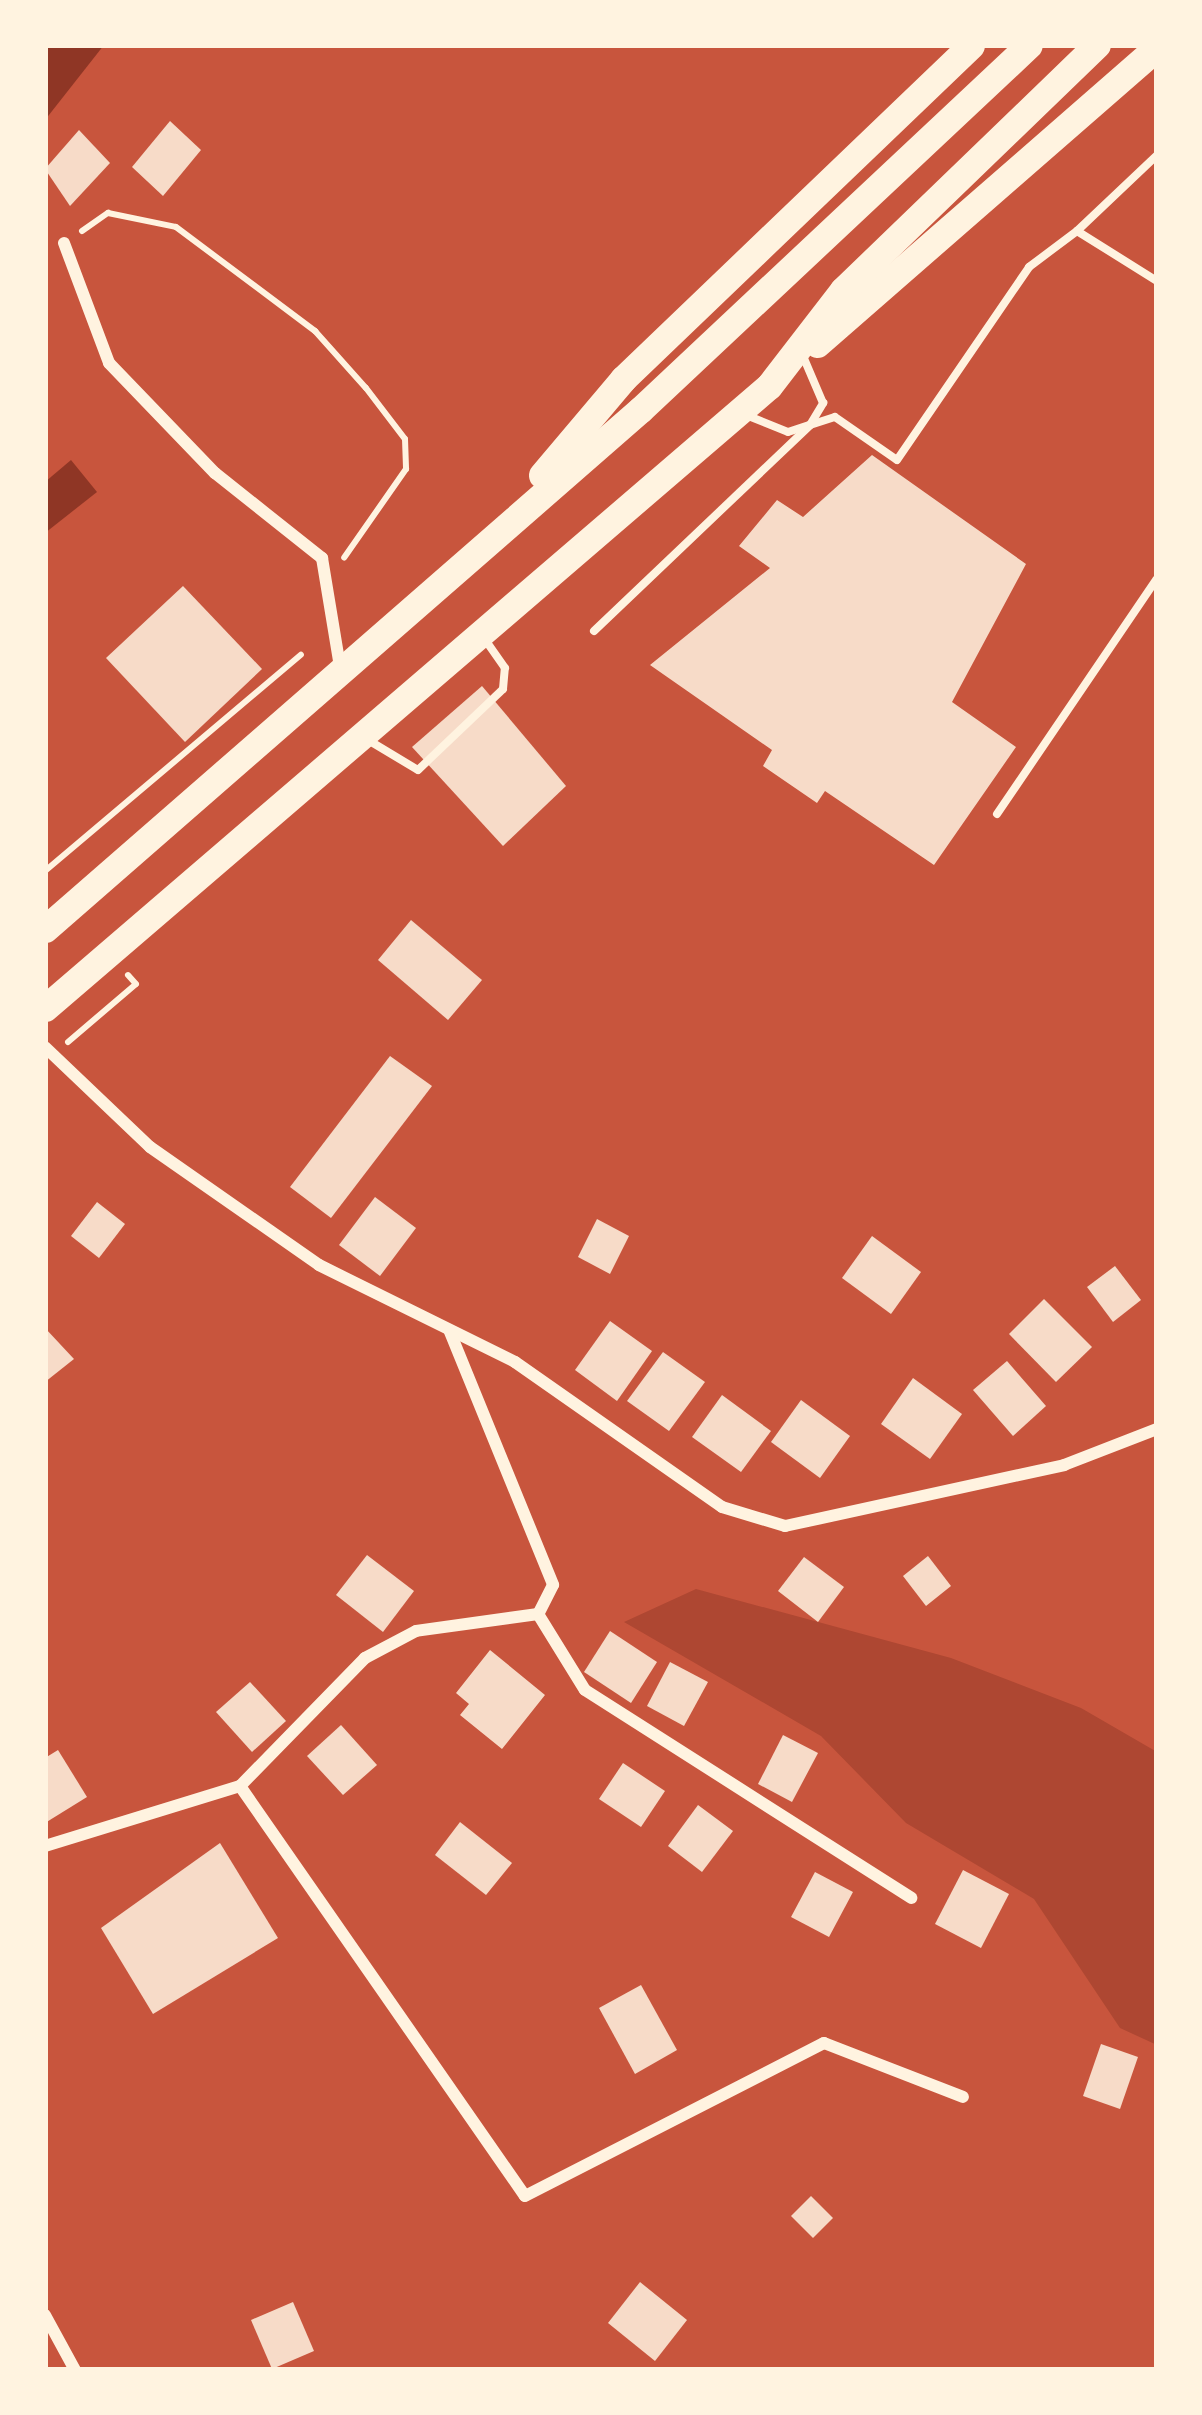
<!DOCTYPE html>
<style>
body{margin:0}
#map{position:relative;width:1202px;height:2415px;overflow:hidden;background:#c8553d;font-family:Mulish,sans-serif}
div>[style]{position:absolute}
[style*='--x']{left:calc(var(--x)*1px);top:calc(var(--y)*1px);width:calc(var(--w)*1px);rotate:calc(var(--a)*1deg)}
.green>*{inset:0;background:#ae4732}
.water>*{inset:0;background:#8f3625}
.building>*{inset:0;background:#f7dbc8}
.path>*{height:6px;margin:-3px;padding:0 3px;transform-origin:3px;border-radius:3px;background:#fff3e0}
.service>*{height:8px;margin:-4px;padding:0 4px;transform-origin:4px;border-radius:4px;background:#fff3e0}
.minor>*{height:12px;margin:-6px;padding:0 6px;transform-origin:6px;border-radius:6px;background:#fff3e0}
.trunk>*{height:27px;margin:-13.5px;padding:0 13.5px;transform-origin:13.5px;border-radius:13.5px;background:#fff3e0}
span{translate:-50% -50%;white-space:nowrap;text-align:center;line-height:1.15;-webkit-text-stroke:9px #fff3e0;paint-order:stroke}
.frame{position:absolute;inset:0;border:48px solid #fff3e0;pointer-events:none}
</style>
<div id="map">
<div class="green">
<div style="clip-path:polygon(696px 1589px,951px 1658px,1081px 1708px,1157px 1752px,1157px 2045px,1120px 2028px,1034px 1899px,906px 1823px,821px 1736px,624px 1622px)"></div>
</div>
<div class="water">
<div style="clip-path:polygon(45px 45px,104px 45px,45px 120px)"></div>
<div style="clip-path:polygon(71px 460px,97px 492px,45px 533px,45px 482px)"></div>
</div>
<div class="building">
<div style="clip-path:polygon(170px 121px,201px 150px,163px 196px,132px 167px)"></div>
<div style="clip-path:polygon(79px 130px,110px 163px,70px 206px,45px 169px)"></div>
<div style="clip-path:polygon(872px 455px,1026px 564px,952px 702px,1016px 747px,934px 865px,825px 791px,817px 803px,763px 766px,772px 750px,650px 665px,770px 568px,739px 546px,777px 500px,803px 517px)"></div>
<div style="clip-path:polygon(183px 586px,262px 669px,185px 742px,106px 658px)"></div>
<div style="clip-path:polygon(482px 686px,566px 786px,503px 846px,412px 747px)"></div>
<div style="clip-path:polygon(411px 920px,482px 980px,448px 1020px,378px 960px)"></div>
<div style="clip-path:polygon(390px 1056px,432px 1086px,331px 1218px,290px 1187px)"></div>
<div style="clip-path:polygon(375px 1197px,416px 1228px,380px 1276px,339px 1245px)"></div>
<div style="clip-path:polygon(97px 1202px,125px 1224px,99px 1258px,71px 1236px)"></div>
<div style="clip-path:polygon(597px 1219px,629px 1236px,610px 1274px,578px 1257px)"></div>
<div style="clip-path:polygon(872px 1236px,921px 1272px,891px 1314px,842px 1278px)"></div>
<div style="clip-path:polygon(1115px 1266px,1141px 1300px,1113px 1322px,1087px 1287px)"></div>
<div style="clip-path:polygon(1044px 1299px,1092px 1347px,1056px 1382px,1009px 1334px)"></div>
<div style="clip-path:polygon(610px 1321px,652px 1351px,617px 1401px,575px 1370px)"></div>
<div style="clip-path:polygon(45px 1328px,74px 1359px,45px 1382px)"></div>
<div style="clip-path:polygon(663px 1352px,705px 1382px,669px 1431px,627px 1401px)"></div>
<div style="clip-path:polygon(1007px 1361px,1046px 1406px,1013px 1436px,973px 1390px)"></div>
<div style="clip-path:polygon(913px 1378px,962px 1414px,930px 1459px,881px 1424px)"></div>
<div style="clip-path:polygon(722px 1395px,771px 1431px,741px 1472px,692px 1437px)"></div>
<div style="clip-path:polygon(801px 1400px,850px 1436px,820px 1478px,771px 1442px)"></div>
<div style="clip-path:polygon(367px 1555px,414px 1591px,383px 1632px,336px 1595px)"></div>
<div style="clip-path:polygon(928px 1556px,951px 1586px,926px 1606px,903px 1576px)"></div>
<div style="clip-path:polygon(804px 1557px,844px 1587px,818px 1622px,778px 1591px)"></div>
<div style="clip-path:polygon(610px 1631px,657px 1662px,631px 1703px,584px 1672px)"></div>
<div style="clip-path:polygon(490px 1650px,545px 1695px,502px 1749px,460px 1715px,469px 1704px,456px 1693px)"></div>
<div style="clip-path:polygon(670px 1662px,708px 1682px,684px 1726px,647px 1706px)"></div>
<div style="clip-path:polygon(250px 1682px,286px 1721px,252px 1752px,216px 1712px)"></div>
<div style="clip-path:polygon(341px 1725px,377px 1765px,343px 1795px,307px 1756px)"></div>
<div style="clip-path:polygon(783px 1735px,818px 1753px,792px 1802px,758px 1784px)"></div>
<div style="clip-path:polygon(58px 1750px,87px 1797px,45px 1823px,45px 1758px)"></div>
<div style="clip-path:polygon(623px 1763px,665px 1791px,641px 1827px,599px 1799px)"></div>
<div style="clip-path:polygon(698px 1805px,733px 1831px,702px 1872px,668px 1846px)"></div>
<div style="clip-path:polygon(460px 1822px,512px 1863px,486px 1895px,435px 1855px)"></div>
<div style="clip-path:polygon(220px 1843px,278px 1938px,153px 2014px,101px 1928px)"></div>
<div style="clip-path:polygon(963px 1870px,1009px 1894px,981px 1948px,935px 1924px)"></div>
<div style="clip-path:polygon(815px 1872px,853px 1892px,829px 1937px,791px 1917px)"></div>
<div style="clip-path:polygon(641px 1985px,677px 2050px,635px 2074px,599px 2008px)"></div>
<div style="clip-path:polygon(1101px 2044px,1138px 2057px,1120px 2109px,1083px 2096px)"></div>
<div style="clip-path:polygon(811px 2196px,833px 2218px,813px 2238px,791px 2216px)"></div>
<div style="clip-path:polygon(640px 2282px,687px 2320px,655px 2361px,608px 2323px)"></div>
<div style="clip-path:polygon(293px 2302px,314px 2351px,272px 2369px,251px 2320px)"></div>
</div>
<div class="path">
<div style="--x:82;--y:231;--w:32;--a:-35"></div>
<div style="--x:108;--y:213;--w:69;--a:11.6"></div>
<div style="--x:176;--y:227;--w:174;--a:36.8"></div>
<div style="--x:315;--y:331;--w:76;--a:48.2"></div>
<div style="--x:366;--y:388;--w:64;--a:52.6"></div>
<div style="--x:405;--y:439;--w:30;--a:88"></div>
<div style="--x:406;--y:469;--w:108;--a:124.9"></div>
<div style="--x:45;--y:871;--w:335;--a:-40.2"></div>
<div style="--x:68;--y:1042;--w:89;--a:-40.5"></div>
<div style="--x:136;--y:984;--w:12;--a:-132"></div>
</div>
<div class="service">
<div style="--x:1077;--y:231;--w:110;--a:-43.5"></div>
<div style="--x:746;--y:415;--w:45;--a:22"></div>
<div style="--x:788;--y:432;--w:23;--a:-18"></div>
<div style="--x:810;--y:425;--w:26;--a:-59"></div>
<div style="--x:823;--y:403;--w:51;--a:-113.1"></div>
<div style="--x:594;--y:631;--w:298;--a:-43.6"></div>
<div style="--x:810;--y:425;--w:26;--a:-18"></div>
<div style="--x:835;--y:417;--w:75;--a:34.7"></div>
<div style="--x:897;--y:460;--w:234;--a:-55.6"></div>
<div style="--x:1029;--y:267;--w:60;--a:-36.9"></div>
<div style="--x:1077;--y:231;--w:94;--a:32"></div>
<div style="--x:368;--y:740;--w:58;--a:31"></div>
<div style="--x:418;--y:770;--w:117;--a:-43.6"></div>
<div style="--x:503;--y:689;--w:21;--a:-85"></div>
<div style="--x:505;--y:668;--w:33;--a:-125"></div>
<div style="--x:997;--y:814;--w:284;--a:-55.8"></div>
</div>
<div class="minor">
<div style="--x:64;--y:243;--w:128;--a:69.4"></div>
<div style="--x:109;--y:363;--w:153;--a:46.1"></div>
<div style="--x:215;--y:473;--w:137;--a:38.5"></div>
<div style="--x:322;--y:558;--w:110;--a:80.6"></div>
<div style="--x:45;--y:1047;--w:145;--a:43.6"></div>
<div style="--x:150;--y:1147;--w:206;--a:34.9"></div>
<div style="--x:319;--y:1265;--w:219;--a:26.3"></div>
<div style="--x:515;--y:1362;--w:253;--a:35"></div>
<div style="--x:722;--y:1507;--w:66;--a:16.8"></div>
<div style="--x:785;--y:1526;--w:286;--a:-12.3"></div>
<div style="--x:1064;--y:1465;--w:100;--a:-21.2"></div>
<div style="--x:450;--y:1332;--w:273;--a:67.8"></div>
<div style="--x:553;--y:1585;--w:33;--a:117"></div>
<div style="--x:538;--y:1614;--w:123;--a:172.1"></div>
<div style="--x:416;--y:1631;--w:58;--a:152.1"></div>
<div style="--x:365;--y:1658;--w:179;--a:134.3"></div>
<div style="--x:240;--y:1786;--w:499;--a:55.2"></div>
<div style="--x:525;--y:2196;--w:336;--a:-27.1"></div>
<div style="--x:824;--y:2043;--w:149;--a:21.2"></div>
<div style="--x:538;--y:1614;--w:89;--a:58.3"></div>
<div style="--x:585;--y:1690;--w:387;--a:32.5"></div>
<div style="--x:45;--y:1846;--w:204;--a:-17.1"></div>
<div style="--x:45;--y:2315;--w:63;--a:61.4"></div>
</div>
<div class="trunk">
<div style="--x:817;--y:344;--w:451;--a:-41.1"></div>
<div style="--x:542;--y:475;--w:126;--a:-49.8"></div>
<div style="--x:623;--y:379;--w:482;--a:-43.8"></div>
<div style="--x:45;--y:929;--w:790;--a:-41.1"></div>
<div style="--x:640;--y:410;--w:533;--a:-43.18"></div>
<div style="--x:45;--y:1008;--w:954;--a:-40.67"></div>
<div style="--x:769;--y:386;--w:121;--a:-52.4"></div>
<div style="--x:843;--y:290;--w:353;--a:-44"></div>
</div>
<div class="frame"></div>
</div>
